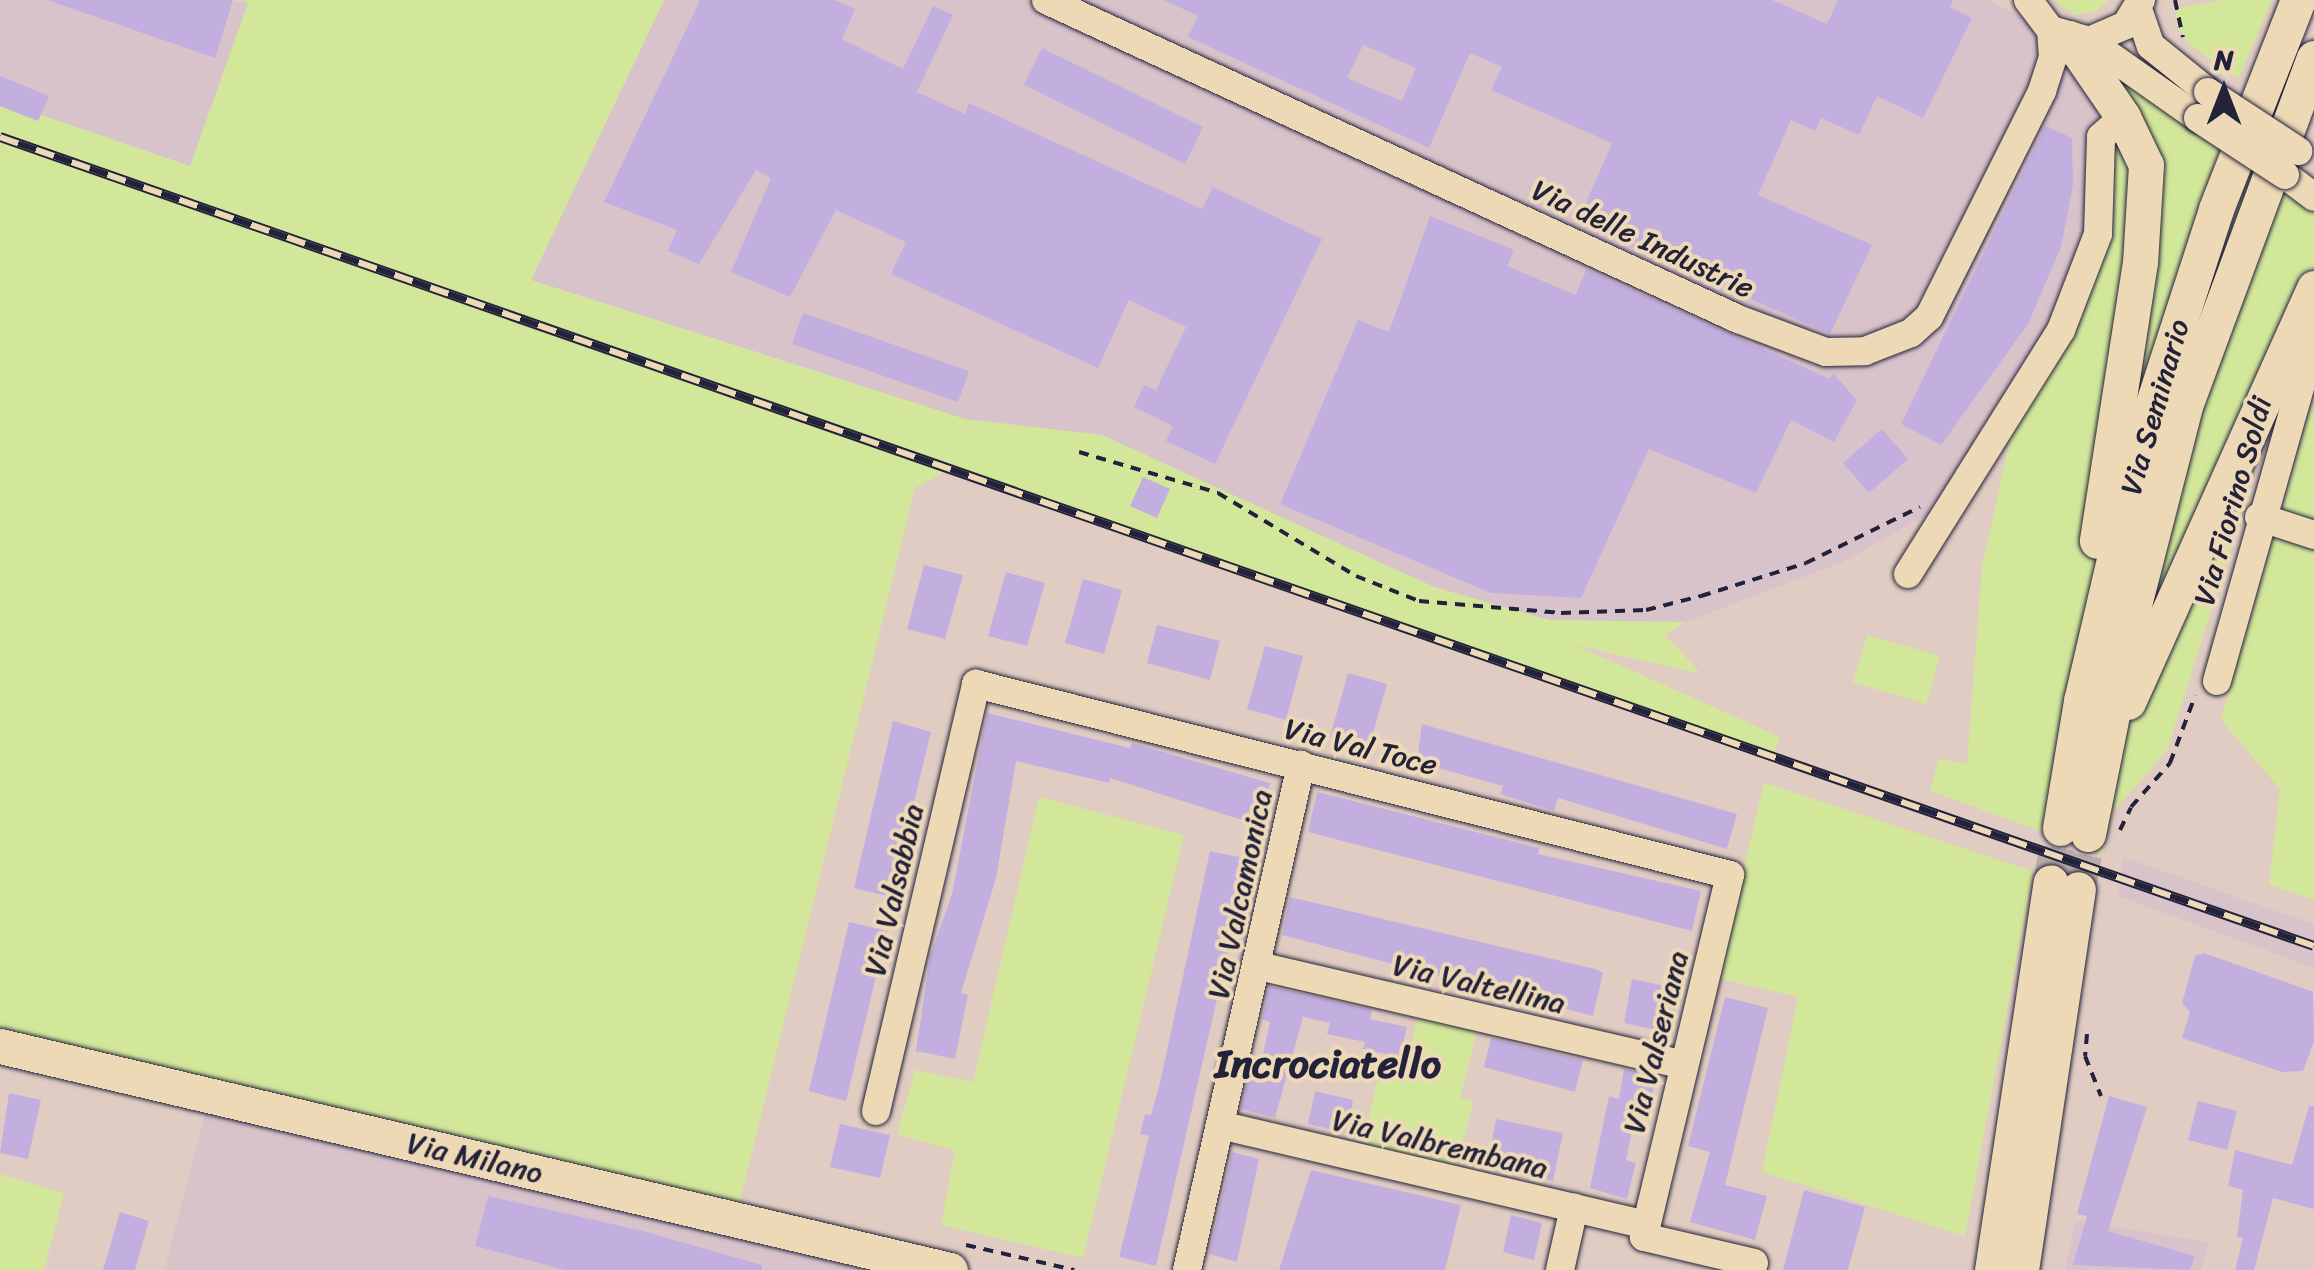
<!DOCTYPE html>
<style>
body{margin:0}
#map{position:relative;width:2314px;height:1270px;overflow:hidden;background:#e1ccc3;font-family:Sriracha,sans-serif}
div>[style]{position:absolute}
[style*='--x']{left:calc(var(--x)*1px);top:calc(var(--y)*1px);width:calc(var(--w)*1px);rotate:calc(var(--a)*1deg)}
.built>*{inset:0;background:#d8c3cb}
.green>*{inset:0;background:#d3e79b}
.building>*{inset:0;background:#c3afdf}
.major-tunnel>*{height:35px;margin-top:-17.5px;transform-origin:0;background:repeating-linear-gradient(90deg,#bbaaa8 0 35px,transparent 0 53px)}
.path>*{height:4px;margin-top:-2px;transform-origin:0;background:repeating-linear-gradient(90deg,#22223b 0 10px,transparent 0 18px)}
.roads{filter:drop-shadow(0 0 2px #22223b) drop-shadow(0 0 2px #22223b)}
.minor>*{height:28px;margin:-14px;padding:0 14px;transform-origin:14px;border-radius:14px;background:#eed9b7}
.major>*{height:35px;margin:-17.5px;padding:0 17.5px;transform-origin:17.5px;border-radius:17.5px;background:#eed9b7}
.rail>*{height:10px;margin-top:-5px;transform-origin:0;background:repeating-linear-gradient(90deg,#eed9b7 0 19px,#22223b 0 38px);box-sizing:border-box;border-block:2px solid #22223b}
.bridges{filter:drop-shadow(0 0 2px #22223b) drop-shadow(0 0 2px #22223b)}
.minor-bridge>*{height:28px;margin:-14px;padding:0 14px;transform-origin:14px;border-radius:14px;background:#eed9b7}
span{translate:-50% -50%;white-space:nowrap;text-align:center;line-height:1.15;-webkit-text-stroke:8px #eed9b7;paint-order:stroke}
.street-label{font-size:30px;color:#22223b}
.district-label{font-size:40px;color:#22223b;font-weight:700}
.north{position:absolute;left:2174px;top:40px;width:100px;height:100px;-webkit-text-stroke:8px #eed9b7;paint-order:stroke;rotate:0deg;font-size:28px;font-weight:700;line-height:40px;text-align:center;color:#22223b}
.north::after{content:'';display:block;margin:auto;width:35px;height:45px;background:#22223b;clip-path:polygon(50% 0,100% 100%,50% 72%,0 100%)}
</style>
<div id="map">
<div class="built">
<div style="clip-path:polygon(0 0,249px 2px,191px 167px,0 101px)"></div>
<div style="clip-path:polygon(664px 0,1988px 0,2043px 28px,2098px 110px,2099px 235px,1960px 496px,1845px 561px,1686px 622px,1549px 620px,1434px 587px,1102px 435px,965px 419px,531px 280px)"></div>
<div style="clip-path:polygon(2123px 857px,2314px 924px,2314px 968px,2118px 896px)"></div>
<div style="clip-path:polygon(208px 1104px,959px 1270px,164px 1270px)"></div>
<div style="clip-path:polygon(2075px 1221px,2209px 1242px,2201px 1270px,2065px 1270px)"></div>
</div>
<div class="green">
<div style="clip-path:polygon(242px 0,664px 0,531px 280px,965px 419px,1102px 435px,1434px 587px,1549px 620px,1686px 622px,1665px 635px,1701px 674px,1575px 645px,1780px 737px,1772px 757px,953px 467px,915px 488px,734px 1225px,0 1055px,0 101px,190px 166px,248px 3px)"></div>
<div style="clip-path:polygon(2053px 0,2108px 0,2097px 11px,2075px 15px)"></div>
<div style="clip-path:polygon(2224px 0,2272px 0,2238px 79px,2189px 44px,2178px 28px,2176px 8px)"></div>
<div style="clip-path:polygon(2043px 28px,2314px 205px,2314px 281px,2167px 751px,2112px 813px,2103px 854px,1930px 791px,1939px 759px,1967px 764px,1982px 568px,2017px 406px,2065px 329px,2102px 147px,2098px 110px)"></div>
<div style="clip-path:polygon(2314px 395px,2314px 900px,2269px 884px,2280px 789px,2221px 720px)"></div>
<div style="clip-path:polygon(1867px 635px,1940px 656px,1926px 704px,1853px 682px)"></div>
<div style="clip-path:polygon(1764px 783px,2033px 871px,1965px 1236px,1762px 1172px,1798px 997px,1718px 978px)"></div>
<div style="clip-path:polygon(1039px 797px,1184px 835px,1083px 1258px,941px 1225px,955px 1151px,897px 1134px,915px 1070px,973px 1082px)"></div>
<div style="clip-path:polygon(1419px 1013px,1478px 1027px,1460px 1098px,1474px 1102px,1456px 1165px,1363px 1143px,1378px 1077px,1402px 1081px)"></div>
<div style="clip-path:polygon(0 1174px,64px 1193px,44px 1270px,0 1270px)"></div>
</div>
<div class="building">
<div style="clip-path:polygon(47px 0,233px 0,215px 58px)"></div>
<div style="clip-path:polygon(700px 0,834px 0,855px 9px,842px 39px,903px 69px,933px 6px,953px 15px,917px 92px,965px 114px,969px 103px,1202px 209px,1213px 187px,1322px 239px,1215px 464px,1166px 441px,1173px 426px,1134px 407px,1144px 385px,1156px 390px,1186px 327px,1129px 300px,1098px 368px,891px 274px,906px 242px,836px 210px,790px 297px,731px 272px,771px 178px,756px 170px,699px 264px,668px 251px,677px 230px,604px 202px)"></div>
<div style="clip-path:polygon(evenodd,1164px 0,1772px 0,1827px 24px,1838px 0,1953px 0,1950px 7px,1972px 18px,1923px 118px,1877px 96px,1859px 135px,1821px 118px,1815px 131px,1791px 120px,1758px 195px,1872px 245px,1830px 334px,1577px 223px,1612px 143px,1491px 90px,1502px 67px,1470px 53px,1429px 148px,1188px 37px,1198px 16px,1164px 0,1363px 45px,1416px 68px,1402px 101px,1347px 78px,1363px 45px)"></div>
<div style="clip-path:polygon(1042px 48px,1203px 127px,1185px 164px,1024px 85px)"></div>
<div style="clip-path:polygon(0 76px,49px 96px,38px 121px,0 106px)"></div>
<div style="clip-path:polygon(2045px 126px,2072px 138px,2073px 186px,2061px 247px,2028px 324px,1941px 445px,1901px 424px)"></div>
<div style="clip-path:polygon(1430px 216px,1514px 250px,1507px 266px,1576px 295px,1586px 269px,1830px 379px,1833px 373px,1857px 400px,1834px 442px,1791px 420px,1756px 493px,1649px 449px,1581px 598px,1491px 593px,1280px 504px,1358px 320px,1389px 332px)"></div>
<div style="clip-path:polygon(803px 313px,969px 371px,958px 402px,792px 344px)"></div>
<div style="clip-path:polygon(1882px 429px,1908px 459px,1869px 493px,1843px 463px)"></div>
<div style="clip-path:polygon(1143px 477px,1170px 489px,1157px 518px,1130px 506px)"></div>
<div style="clip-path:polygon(924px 565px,963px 575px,945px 639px,907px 629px)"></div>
<div style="clip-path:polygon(1006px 572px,1045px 583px,1027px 646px,988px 636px)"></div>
<div style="clip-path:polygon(1083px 579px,1122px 590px,1104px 654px,1065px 643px)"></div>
<div style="clip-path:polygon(1157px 625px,1220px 641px,1210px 680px,1147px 663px)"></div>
<div style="clip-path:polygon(1265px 646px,1303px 656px,1286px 720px,1247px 709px)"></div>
<div style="clip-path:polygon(1348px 673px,1387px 684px,1369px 747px,1330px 737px)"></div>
<div style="clip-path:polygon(987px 713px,1130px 748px,1132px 743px,1270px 783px,1258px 825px,1110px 778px,1109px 783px,1016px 761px,996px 878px,961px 993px,968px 995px,955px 1059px,916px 1051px,930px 957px,952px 894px)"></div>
<div style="clip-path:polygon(893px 721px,931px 732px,891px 897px,854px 888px)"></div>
<div style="clip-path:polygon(1422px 724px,1737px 814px,1727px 849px,1558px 798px,1554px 811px,1500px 794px,1503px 786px,1417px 762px)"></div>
<div style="clip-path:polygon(1317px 792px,1539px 848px,1538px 854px,1701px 891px,1692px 931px,1308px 832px)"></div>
<div style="clip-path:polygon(1210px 851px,1249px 859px,1156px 1266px,1119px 1257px,1149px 1136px,1140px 1134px,1145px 1114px,1151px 1115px,1160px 1083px)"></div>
<div style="clip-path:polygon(1290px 897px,1595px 969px,1603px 973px,1593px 1016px,1282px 935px)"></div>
<div style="clip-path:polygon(849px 922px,887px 931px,846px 1101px,809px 1091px)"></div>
<div style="clip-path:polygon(2204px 953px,2313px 992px,2314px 1042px,2303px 1071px,2282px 1072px,2182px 1038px,2190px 1012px,2182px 1003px,2195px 956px)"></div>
<div style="clip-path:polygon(1632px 979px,1679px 989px,1670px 1033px,1624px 1023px)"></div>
<div style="clip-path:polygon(1269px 986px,1372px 1010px,1370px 1019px,1407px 1027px,1400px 1057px,1363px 1049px,1365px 1042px,1327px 1034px,1330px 1023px,1303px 1017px,1275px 1118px,1241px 1109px,1249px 1074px,1258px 1076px,1270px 1022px,1262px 1019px)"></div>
<div style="clip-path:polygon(1725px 997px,1768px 1008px,1725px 1185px,1767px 1196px,1755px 1240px,1690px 1222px,1710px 1152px,1688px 1146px)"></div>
<div style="clip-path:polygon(1491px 1038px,1583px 1060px,1575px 1092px,1484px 1067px)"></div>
<div style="clip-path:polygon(1624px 1069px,1656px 1076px,1650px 1106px,1638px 1103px,1626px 1160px,1636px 1163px,1627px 1199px,1590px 1188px,1609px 1096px,1619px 1099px)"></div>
<div style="clip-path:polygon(1315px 1091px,1353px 1100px,1347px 1133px,1308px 1124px)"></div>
<div style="clip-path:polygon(9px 1093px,41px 1100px,28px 1159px,0 1153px)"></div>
<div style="clip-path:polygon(2109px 1096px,2147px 1107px,2108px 1231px,2195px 1256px,2190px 1270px,2073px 1265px,2087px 1216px,2077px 1214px)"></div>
<div style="clip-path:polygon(2198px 1101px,2237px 1111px,2227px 1150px,2188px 1140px)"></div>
<div style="clip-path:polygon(2309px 1106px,2314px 1106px,2314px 1209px,2273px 1198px,2254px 1270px,2235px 1270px,2243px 1238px,2237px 1237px,2243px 1190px,2228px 1186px,2235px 1150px,2292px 1165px)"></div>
<div style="clip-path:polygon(1496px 1119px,1563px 1133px,1553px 1181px,1518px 1174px,1522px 1158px,1490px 1150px)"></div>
<div style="clip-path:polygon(840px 1124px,890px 1135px,880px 1178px,830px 1167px)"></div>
<div style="clip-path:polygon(1232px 1152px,1259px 1159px,1237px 1262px,1209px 1254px)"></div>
<div style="clip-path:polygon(1311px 1170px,1461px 1205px,1445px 1270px,1279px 1270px)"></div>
<div style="clip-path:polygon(1804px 1190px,1865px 1207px,1848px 1270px,1783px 1270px)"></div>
<div style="clip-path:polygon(488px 1196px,643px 1231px,762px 1265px,762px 1270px,565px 1270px,475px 1246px)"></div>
<div style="clip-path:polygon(120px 1212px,149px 1221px,135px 1270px,103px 1270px)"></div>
<div style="clip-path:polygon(1511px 1215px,1542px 1223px,1534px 1260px,1503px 1252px)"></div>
</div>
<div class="major-tunnel">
<div style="--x:2051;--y:882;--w:55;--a:-80.5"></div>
<div style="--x:2078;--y:889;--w:56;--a:-79.7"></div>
</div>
<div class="path">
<div style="--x:2175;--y:0;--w:38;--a:78"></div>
<div style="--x:1079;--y:452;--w:145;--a:16.4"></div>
<div style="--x:1218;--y:493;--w:161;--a:31"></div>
<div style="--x:1356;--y:576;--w:68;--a:21.6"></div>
<div style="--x:1419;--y:601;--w:143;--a:4.8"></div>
<div style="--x:1561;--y:613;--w:85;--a:-2"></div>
<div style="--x:1646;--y:610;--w:57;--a:-14.3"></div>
<div style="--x:1701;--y:596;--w:110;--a:-17.4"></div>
<div style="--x:1806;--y:563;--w:127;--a:-26.2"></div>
<div style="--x:2120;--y:830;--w:25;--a:-64"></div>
<div style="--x:2131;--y:807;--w:59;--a:-48.4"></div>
<div style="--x:2170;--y:763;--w:72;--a:-69.5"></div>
<div style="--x:2087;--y:1034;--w:22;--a:95"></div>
<div style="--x:2085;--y:1056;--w:43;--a:68.2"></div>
<div style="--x:966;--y:1245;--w:111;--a:13"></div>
</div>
<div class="roads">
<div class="minor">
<div style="--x:1046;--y:0;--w:762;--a:24.75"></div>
<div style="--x:1738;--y:319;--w:94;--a:20.6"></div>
<div style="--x:1826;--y:352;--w:39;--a:-1"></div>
<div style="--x:1865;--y:351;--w:49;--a:-21.4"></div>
<div style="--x:1911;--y:333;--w:24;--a:-42"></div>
<div style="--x:1929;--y:317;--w:253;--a:-63.4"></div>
<div style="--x:2042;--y:91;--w:35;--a:-72"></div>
<div style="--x:2053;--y:58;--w:28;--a:-94"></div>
<div style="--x:2028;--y:0;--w:38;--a:53"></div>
<div style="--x:2051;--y:30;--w:40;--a:16"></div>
<div style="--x:2089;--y:41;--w:40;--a:-23.4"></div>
<div style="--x:2126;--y:25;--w:29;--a:-59"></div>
<div style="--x:2138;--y:9;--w:39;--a:71"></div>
<div style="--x:2151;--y:46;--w:73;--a:38.9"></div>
<div style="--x:2089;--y:41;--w:133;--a:35.2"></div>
<div style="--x:2285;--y:175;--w:36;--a:37"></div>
<div style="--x:2259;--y:517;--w:58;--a:18.1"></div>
<div style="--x:1908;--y:574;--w:288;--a:-57.9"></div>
<div style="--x:2061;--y:330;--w:103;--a:-68.9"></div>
<div style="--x:2098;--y:234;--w:97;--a:-88.2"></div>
<div style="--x:2101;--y:137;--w:30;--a:-42"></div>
<div style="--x:2217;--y:681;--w:355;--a:-74.2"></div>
<div style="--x:1259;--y:966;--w:436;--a:13.1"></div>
<div style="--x:876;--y:1111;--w:439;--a:-76.8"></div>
<div style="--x:976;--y:684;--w:778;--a:14.21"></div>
<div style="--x:1730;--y:875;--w:372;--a:103.4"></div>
<div style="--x:1644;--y:1237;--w:113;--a:13.3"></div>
<div style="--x:1220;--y:1125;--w:438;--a:13.2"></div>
<div style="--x:1187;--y:1270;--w:518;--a:-77.28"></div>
<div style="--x:1560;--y:1270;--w:64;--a:-77.3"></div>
</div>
<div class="major">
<div style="--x:2069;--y:38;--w:96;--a:55.6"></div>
<div style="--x:2123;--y:117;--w:53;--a:64.4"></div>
<div style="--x:2146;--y:165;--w:97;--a:93.5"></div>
<div style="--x:2140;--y:262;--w:282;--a:98.8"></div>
<div style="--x:2128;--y:702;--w:454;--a:-65.8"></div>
<div style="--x:2060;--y:828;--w:129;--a:-80.6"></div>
<div style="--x:2081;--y:701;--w:277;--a:-76.9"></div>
<div style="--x:2144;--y:431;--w:233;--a:-72"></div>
<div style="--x:2216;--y:209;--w:225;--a:-68.6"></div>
<div style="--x:2088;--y:834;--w:234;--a:-78.6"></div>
<div style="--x:2134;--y:605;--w:205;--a:-75.6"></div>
<div style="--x:2185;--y:406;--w:371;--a:-69.7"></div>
<div style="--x:0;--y:1046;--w:976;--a:13.27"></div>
<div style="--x:1992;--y:1270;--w:392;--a:-81.4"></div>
<div style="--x:2021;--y:1270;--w:385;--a:-81.5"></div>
</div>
</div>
<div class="rail">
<div style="--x:0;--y:137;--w:2451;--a:19.27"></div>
</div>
<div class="bridges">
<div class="minor-bridge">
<div style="--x:2208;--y:92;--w:108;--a:33.2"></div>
<div style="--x:2198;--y:118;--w:104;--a:33.2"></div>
</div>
</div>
<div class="street-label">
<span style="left:1643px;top:239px;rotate:25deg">Via delle Industrie</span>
<span style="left:2155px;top:407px;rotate:-74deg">Via Seminario</span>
<span style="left:2233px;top:501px;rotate:-74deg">Via Fiorino Soldi</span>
<span style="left:1361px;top:747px;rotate:14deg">Via Val Toce</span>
<span style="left:894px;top:890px;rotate:-77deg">Via Valsabbia</span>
<span style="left:1240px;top:894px;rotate:-78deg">Via Valcamonica</span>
<span style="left:1479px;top:984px;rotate:13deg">Via Valtellina</span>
<span style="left:1656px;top:1042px;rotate:-76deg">Via Valseriana</span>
<span style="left:1440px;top:1144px;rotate:13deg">Via Valbrembana</span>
<span style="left:475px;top:1158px;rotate:13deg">Via Milano</span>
</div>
<div class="district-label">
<span style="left:1328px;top:1064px">Incrociatello</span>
</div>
<div class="north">N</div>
</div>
